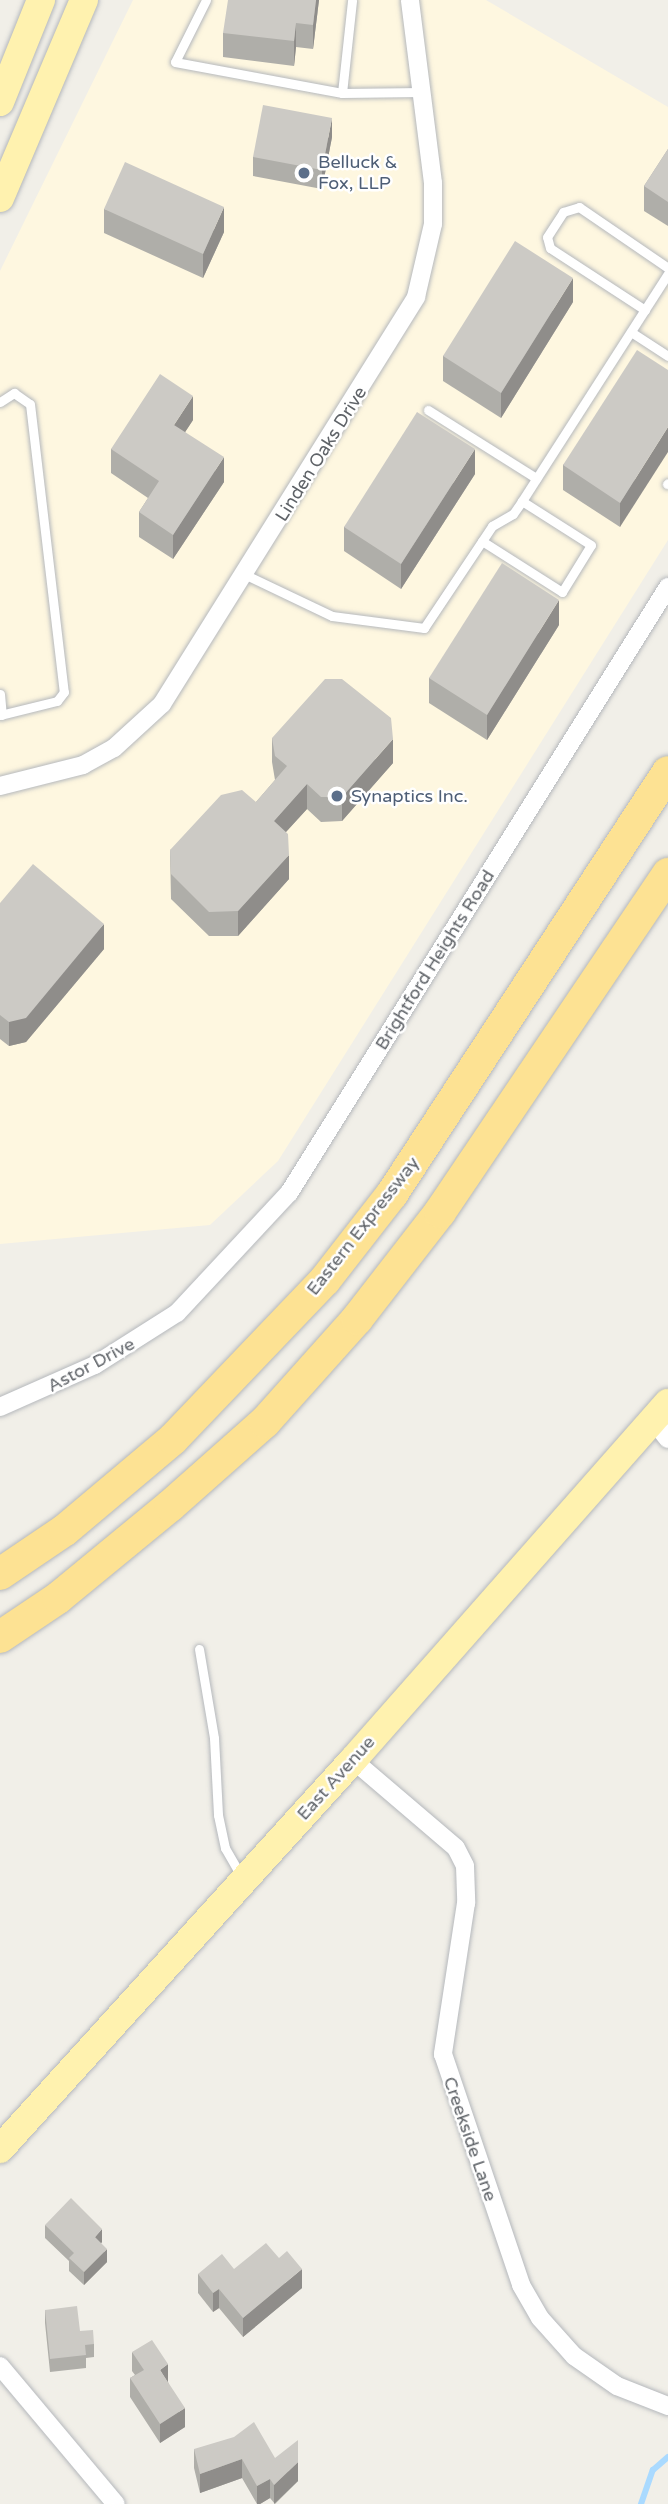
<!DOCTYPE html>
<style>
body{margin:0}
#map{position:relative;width:668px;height:2504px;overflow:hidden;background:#f1efe8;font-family:"Varela Round",sans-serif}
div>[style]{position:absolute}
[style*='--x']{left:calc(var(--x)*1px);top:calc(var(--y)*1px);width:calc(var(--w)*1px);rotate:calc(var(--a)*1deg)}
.commercial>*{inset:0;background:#fef7e0}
.stream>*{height:6px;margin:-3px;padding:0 3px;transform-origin:3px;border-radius:3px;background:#aadaff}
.roads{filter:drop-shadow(0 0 2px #b5b8bc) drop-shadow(0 0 2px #b5b8bc)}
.service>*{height:9px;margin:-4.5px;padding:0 4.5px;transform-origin:4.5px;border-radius:4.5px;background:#fff}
.minor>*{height:18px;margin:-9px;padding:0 9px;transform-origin:9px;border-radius:9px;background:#fff}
.primary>*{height:28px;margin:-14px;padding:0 14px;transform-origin:14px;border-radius:14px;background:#fff2af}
.motorway>*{height:32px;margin:-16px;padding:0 16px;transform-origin:16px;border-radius:16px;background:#fde293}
.wall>*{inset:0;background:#afaea9}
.shaded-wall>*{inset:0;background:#8f8d8a}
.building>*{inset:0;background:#cccac5}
.dots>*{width:19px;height:19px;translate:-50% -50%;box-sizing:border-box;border:4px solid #fff;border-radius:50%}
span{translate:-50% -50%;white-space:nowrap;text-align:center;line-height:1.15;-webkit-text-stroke:5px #fff;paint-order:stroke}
.service-label{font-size:18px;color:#4e5e75}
.left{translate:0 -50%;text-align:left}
.street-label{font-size:18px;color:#5f6368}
</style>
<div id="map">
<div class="commercial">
<div style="clip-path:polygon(133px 0,486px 0,668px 107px,668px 540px,278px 1161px,210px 1225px,0 1244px,0 271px)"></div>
</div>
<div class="stream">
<div style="--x:641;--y:2504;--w:36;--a:-71"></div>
<div style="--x:653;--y:2470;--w:20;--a:-41"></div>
</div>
<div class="roads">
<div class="service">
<div style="--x:206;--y:0;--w:69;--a:116.6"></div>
<div style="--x:175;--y:62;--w:170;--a:10.5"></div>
<div style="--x:342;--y:93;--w:80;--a:-0.7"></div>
<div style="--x:342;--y:93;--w:93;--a:-83.8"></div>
<div style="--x:645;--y:310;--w:113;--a:-146.9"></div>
<div style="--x:550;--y:248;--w:11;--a:-105"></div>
<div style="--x:547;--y:237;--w:30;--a:-57"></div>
<div style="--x:563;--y:212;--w:17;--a:-17"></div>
<div style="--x:579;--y:207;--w:108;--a:34.4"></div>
<div style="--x:631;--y:332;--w:44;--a:33"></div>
<div style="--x:0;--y:402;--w:17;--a:-33"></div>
<div style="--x:14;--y:393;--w:19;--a:35"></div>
<div style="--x:30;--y:404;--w:290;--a:83.3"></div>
<div style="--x:64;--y:692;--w:11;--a:128"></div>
<div style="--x:57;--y:701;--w:59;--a:166.2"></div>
<div style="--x:428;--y:410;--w:128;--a:32.2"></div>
<div style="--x:667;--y:484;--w:1;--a:-45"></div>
<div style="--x:482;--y:541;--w:95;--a:32.5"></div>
<div style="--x:562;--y:592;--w:55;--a:-58.3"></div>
<div style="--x:591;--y:545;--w:82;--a:-147.5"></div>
<div style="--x:246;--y:575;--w:95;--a:25.5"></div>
<div style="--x:332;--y:616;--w:93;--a:7.4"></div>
<div style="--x:424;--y:628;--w:123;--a:-56.3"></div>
<div style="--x:492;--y:526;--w:24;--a:-30"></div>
<div style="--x:513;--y:514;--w:16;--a:-55"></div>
<div style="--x:522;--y:501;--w:270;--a:-57.3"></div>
<div style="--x:0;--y:694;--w:21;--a:85"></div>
<div style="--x:199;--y:1649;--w:90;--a:80.4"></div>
<div style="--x:214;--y:1738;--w:77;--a:87"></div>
<div style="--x:218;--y:1815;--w:34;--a:78"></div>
<div style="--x:225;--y:1848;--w:34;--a:60"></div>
</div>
<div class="minor">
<div style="--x:0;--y:786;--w:86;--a:-14.2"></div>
<div style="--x:83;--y:765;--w:35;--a:-29"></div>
<div style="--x:114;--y:748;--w:65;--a:-42.5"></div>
<div style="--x:162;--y:704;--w:480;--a:-58"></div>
<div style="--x:416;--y:297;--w:75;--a:-76.9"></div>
<div style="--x:433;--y:224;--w:41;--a:-90"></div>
<div style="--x:433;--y:183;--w:184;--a:-97.2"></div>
<div style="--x:0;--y:1407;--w:104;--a:-23.9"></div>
<div style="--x:95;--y:1365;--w:97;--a:-32.4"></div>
<div style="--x:177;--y:1313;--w:164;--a:-47"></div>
<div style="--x:289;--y:1193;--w:715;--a:-57.98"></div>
<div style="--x:653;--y:1420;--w:24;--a:52"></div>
<div style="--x:353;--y:1760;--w:135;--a:40.5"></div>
<div style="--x:456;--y:1848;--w:20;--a:63"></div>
<div style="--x:465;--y:1866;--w:37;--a:88"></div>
<div style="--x:466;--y:1903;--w:153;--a:98.7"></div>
<div style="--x:443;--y:2054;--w:244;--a:71.3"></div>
<div style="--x:521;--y:2285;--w:38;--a:60"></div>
<div style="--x:540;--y:2318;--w:51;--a:48.2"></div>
<div style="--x:574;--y:2356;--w:52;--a:34.9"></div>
<div style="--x:617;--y:2386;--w:55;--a:21.4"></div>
<div style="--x:0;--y:2366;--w:180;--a:50"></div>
</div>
<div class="primary">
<div style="--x:0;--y:102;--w:110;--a:-68.1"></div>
<div style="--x:0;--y:198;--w:215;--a:-67"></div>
<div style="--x:0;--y:2149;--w:525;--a:-47.78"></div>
<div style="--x:353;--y:1760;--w:476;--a:-48.6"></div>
</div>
<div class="motorway">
<div style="--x:0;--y:1574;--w:78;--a:-34.1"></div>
<div style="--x:65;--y:1530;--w:141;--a:-40.1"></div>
<div style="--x:173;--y:1439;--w:220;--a:-46.3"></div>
<div style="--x:325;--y:1280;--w:109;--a:-52.1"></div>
<div style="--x:392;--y:1194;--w:504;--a:-56.81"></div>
<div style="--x:0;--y:1637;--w:70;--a:-33.9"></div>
<div style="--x:58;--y:1598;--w:145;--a:-39.4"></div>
<div style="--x:170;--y:1506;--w:127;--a:-41.5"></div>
<div style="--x:265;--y:1422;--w:138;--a:-48.2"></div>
<div style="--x:357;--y:1319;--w:135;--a:-52.2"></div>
<div style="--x:440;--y:1212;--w:408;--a:-56"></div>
</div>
</div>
<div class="wall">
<div style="clip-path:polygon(319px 0,313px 49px,296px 47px,294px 66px,223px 57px,223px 33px)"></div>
<div style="clip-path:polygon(332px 137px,322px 189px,253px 176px,253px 157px)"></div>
<div style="clip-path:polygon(668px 149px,668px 226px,644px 211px,644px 186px)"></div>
<div style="clip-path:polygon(104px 209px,224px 232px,203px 278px,104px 233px)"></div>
<div style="clip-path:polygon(573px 302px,501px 418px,443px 381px,443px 356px)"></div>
<div style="clip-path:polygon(668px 370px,620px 527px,563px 490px,563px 465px)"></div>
<div style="clip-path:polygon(193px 420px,185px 432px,224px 482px,173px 559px,139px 537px,139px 512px,148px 498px,111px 473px,111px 449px)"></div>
<div style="clip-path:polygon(475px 474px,401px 589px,344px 551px,344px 527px)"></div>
<div style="clip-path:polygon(559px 625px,487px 740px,429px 703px,429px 678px)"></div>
<div style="clip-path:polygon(272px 738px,393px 763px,342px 821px,321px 822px,307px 809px,286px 832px,289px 879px,238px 936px,209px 936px,171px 899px,170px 850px,256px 802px,275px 780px,272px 762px)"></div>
<div style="clip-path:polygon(0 903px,104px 949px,26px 1042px,9px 1046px,0 1039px)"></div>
<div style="clip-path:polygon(45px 2225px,102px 2242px,101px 2243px,107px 2262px,84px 2285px,69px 2271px,69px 2261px,45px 2238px)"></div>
<div style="clip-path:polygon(234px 2269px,302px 2288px,243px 2337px,219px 2308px,213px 2312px,198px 2293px,198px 2274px)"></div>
<div style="clip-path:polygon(45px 2310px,80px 2331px,94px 2344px,94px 2357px,86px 2358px,86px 2368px,50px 2372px,45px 2323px)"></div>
<div style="clip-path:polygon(132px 2352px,168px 2382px,185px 2427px,160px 2443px,130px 2397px,130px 2378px,135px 2375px,132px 2371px)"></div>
<div style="clip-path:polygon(194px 2449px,275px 2458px,298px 2481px,275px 2504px,270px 2498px,260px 2504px,257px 2504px,242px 2478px,200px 2493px,194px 2468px)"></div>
</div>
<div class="shaded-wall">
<div style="clip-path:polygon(316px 0,319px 0,313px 49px,313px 25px)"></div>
<div style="clip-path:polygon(296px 23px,296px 47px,294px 66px,294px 41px)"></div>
<div style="clip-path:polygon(332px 118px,332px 137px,322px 189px,322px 170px)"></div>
<div style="clip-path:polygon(224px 207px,224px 232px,203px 278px,203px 254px)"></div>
<div style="clip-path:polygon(573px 278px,573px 302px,501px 418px,501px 393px)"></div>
<div style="clip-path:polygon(193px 396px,193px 420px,174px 449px,174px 425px)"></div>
<div style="clip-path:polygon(668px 427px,668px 452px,620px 527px,620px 503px)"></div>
<div style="clip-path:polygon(475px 449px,475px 474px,401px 589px,401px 564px)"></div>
<div style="clip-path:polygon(224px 457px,224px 482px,173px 559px,173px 535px)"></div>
<div style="clip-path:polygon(559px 600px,559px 625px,487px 740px,487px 715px)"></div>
<div style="clip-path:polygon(393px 739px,393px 763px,342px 821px,342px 797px)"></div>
<div style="clip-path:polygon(307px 784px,307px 809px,274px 845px,274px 821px)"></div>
<div style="clip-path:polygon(289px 855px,289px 879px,238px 936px,238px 911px)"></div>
<div style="clip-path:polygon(104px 924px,104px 949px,26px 1042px,9px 1046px,9px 1022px)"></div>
<div style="clip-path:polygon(102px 2229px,102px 2242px,95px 2250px,95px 2237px)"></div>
<div style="clip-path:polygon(107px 2249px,107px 2262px,84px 2285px,84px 2272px)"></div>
<div style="clip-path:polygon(302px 2269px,302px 2288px,243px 2337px,243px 2318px)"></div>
<div style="clip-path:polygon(219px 2289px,219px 2308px,213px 2312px,213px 2293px)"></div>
<div style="clip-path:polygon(168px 2364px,168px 2383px,160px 2370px)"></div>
<div style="clip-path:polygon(185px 2408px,185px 2427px,160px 2443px,160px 2424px)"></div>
<div style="clip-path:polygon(242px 2459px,242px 2478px,200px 2493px,200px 2474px)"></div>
<div style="clip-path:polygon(298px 2462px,298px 2481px,274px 2504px,274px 2485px)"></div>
<div style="clip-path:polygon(270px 2479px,270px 2498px,260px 2504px,257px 2504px,257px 2486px)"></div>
</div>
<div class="building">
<div style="clip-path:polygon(228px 0,316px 0,313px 25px,296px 23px,294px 41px,223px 33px)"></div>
<div style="clip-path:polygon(263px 105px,332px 118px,322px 170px,253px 157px)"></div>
<div style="clip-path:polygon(668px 149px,668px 202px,644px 186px)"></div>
<div style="clip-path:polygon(125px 162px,224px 207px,203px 254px,104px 209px)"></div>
<div style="clip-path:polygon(515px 241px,573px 278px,501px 393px,443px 356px)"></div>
<div style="clip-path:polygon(637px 350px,668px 370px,668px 427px,620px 503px,563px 465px)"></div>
<div style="clip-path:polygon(160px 374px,193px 396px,174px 425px,224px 457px,173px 535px,139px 512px,159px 481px,111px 449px)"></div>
<div style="clip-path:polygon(417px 412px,475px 449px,401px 564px,344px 527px)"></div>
<div style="clip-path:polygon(502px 563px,559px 600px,487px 715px,429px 678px)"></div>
<div style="clip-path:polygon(325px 679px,342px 679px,391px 718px,393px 739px,342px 797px,321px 797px,307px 784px,274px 821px,288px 834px,289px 855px,238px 911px,209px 912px,171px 874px,170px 850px,221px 795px,242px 790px,256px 802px,287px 766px,275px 756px,272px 738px)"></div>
<div style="clip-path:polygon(33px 864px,104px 924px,26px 1018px,9px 1022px,0 1015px,0 903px)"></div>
<div style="clip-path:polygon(71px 2198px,102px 2229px,95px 2237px,107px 2249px,84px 2272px,69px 2258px,74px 2253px,45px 2225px)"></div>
<div style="clip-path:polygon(266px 2243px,279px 2258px,287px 2251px,302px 2269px,243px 2318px,219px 2289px,213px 2293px,198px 2274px,222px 2254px,234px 2269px)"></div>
<div style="clip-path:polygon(77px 2306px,80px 2331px,93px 2330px,94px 2344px,85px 2345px,86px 2355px,50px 2359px,45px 2310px)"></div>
<div style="clip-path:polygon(152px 2340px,168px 2364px,160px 2370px,185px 2408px,160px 2424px,130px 2378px,144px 2370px,132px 2352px)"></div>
<div style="clip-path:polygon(254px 2422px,275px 2458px,298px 2440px,298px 2462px,274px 2485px,270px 2479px,257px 2486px,242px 2459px,200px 2474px,194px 2449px,234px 2437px)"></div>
</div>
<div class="dots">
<div style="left:304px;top:173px;background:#5c6f8a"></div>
<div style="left:337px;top:796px;background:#5c6f8a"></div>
</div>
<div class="service-label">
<span class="left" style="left:318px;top:173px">Belluck &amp;<br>Fox, LLP</span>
<span class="left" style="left:351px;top:796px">Synaptics Inc.</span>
</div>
<div class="street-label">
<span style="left:321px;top:454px;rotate:-58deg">Linden Oaks Drive</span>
<span style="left:435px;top:960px;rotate:-58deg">Brightford Heights Road</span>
<span style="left:363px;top:1226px;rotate:-52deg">Eastern Expressway</span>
<span style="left:91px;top:1365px;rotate:-28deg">Astor Drive</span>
<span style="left:336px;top:1778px;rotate:-48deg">East Avenue</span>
<span style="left:470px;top:2139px;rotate:71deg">Creekside Lane</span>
</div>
</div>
